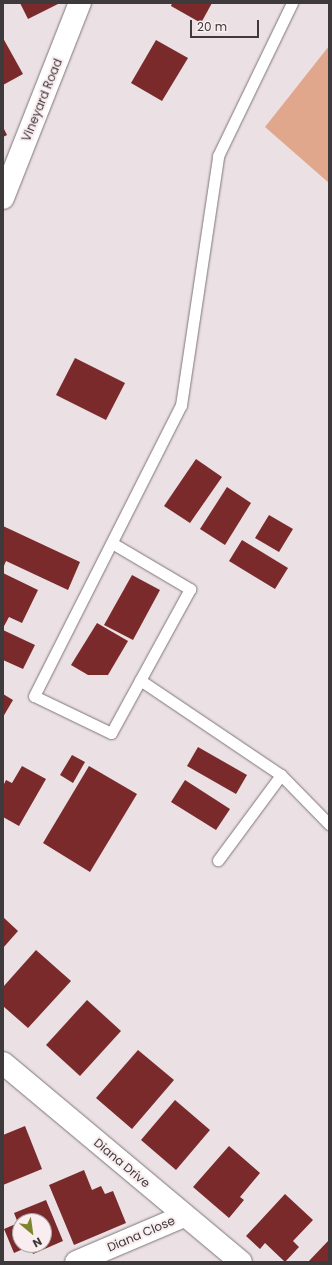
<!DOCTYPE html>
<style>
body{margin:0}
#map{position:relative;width:332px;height:1265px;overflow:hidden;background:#ebe0e3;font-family:Poppins,sans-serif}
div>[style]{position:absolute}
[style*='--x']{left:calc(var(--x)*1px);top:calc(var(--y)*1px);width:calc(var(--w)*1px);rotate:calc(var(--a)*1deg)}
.green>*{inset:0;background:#e0a78d}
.building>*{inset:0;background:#7a2a2b}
.roads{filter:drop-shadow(0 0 1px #7f7578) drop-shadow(0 0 1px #7f7578)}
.service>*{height:11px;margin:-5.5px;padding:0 5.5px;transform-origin:5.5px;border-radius:5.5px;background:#fff}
.minor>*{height:22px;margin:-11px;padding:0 11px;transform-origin:11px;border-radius:11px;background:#fff}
span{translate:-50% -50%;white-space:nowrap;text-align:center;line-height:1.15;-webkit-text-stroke:4px #f9edf0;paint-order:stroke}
.street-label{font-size:12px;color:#3e393a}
.frame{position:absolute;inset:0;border:4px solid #3e393a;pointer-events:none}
.north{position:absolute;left:12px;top:1213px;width:40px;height:40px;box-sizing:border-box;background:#f9edf0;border:1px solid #aea5a7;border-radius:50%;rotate:151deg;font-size:11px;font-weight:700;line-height:16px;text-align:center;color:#3e393a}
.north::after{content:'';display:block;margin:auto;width:14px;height:18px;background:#7f842f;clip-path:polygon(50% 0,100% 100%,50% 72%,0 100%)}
.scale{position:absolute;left:190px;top:20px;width:69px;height:18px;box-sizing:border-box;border:2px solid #3e393a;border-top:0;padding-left:5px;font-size:12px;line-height:14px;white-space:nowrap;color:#3e393a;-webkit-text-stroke:3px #f9edf0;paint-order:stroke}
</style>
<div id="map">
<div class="green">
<div style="clip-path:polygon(329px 46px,329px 183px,265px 127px)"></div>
</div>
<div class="building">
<div style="clip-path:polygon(20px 3px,60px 3px,28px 19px)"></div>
<div style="clip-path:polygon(172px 3px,212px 3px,201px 23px,171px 6px)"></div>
<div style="clip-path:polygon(3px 38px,23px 74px,3px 85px)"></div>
<div style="clip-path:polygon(156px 40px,188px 58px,162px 101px,131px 83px)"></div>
<div style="clip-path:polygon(3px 127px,7px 135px,3px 137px)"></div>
<div style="clip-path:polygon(75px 358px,125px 383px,106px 420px,56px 395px)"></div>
<div style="clip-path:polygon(196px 459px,222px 477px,190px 523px,164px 506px)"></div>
<div style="clip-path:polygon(227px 487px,251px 503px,225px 545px,200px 529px)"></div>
<div style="clip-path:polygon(269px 515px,293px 529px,279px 552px,255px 538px)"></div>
<div style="clip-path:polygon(3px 526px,80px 562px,68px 590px,6px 561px,3px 568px)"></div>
<div style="clip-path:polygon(242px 540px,288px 568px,275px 589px,229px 561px)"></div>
<div style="clip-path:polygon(3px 573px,38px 590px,22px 623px,9px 617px,3px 628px)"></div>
<div style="clip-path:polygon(132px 575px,160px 590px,133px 640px,104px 625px)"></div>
<div style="clip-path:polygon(97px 623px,128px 641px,108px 675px,88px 675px,71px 665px)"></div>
<div style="clip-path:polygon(3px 630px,35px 645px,23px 669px,3px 660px)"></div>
<div style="clip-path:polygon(3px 694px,13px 700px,3px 717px)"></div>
<div style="clip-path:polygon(198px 747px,247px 775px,236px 794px,187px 766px)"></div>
<div style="clip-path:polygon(72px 755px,85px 762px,73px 783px,60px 775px)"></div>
<div style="clip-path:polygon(22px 766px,46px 779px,19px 826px,3px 817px,3px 786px,6px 780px,12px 783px)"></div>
<div style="clip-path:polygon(89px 766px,137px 794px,90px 872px,43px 843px)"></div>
<div style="clip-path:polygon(185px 780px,230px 809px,216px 830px,171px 802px)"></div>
<div style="clip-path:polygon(3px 917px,18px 931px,3px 948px)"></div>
<div style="clip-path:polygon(36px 950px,71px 981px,28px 1028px,3px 1006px,3px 987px)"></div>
<div style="clip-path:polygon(87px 1000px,121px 1031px,80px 1076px,46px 1045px)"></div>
<div style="clip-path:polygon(138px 1050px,174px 1080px,132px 1129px,96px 1098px)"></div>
<div style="clip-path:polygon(175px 1100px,210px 1130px,176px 1170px,141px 1140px)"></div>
<div style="clip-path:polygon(25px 1126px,42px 1169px,3px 1185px,3px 1135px)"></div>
<div style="clip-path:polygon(229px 1146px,260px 1173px,240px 1197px,244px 1200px,229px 1218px,193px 1187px)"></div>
<div style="clip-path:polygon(84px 1170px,92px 1190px,101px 1186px,105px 1194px,113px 1191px,126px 1223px,74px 1245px,49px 1185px)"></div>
<div style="clip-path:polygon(285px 1194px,313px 1220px,293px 1241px,299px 1247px,285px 1262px,265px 1243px,260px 1249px,246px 1236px)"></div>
<div style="clip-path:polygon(evenodd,46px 1200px,63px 1241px,33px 1254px,30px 1246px,14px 1253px,4px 1229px,18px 1223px,14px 1213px,46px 1200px,20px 1221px,44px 1221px,44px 1245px,20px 1245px,20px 1221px)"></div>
<div style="clip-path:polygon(329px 1240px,329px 1262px,308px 1262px)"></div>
</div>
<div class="roads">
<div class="service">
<div style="--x:112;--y:543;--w:91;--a:30.5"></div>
<div style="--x:190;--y:589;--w:164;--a:118.7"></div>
<div style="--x:111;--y:733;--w:85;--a:-154.3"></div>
<div style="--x:34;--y:696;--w:326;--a:-63.2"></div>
<div style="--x:181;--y:405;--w:252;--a:-81.5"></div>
<div style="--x:218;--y:156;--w:170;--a:-64.2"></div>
<div style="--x:140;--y:680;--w:170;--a:34"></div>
<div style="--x:281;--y:775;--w:106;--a:126.5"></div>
<div style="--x:281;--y:775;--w:69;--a:45.6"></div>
</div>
<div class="minor">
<div style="--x:3;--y:198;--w:210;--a:-68.5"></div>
<div style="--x:3;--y:1063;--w:310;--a:39.9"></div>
<div style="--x:76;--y:1262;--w:117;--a:-23.1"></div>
</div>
</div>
<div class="street-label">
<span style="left:42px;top:100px;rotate:-68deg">Vineyard Road</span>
<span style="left:122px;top:1163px;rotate:40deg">Diana Drive</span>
<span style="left:141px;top:1234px;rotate:-23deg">Diana Close</span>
</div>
<div class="frame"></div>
<div class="north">N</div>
<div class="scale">20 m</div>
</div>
